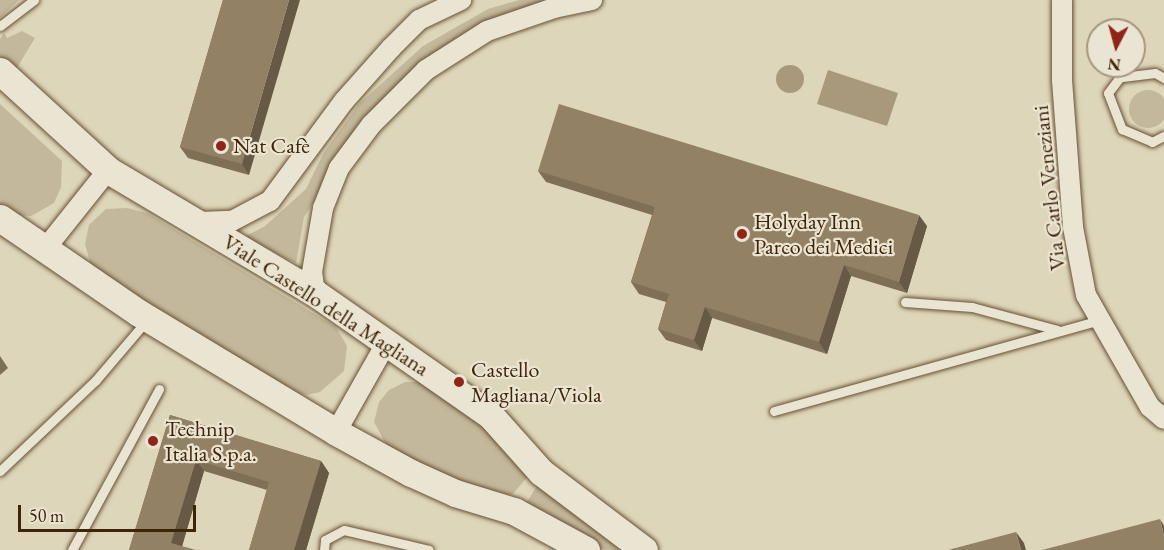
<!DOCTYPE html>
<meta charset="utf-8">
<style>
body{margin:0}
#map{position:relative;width:1164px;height:550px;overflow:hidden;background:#ded6ba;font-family:"EB Garamond",serif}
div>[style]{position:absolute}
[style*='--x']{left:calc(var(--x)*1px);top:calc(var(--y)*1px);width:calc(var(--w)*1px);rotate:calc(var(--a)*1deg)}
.green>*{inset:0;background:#c3b89b}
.round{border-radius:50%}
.water>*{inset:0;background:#a8997d}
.roads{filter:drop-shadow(0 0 2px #685033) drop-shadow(0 0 2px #685033)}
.lane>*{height:9px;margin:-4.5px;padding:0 4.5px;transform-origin:4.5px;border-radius:4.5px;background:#eae4d2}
.street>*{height:20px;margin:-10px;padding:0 10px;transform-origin:10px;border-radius:10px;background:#eae4d2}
.secondary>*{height:27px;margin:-13.5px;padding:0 13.5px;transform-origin:13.5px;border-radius:13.5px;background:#eae4d2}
.wall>*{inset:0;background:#7e6f56}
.shaded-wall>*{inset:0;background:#665a46}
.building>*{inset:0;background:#928164}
.dots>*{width:16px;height:16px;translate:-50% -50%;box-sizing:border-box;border:3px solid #eae4d2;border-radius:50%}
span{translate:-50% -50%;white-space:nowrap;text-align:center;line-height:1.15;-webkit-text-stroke:4.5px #eae4d2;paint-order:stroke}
.poi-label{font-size:22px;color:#402406}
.left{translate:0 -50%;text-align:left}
.street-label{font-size:22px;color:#402406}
.north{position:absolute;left:1086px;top:18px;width:60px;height:60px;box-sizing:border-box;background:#eae4d2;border:2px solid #a69780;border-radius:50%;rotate:186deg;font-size:16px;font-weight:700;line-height:24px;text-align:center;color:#402406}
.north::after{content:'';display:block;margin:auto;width:21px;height:27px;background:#8f2418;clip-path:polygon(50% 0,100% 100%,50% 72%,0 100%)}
.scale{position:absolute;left:18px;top:505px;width:178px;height:27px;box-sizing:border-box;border:3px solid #402406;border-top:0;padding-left:8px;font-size:18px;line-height:21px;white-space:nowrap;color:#402406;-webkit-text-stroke:4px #eae4d2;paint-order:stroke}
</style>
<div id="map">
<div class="green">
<div style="clip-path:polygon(0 0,19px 0,0 18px)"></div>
<div style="clip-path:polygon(519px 0,573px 0,525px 13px,374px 111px,304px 217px,296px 263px,242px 238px,265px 226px,306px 189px,323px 154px,359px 104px,423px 46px,488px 9px)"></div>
<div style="clip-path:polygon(22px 31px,35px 38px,15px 71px,0 56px,0 39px,4px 33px,7px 38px)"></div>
<div class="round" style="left:1129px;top:90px;width:38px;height:38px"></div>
<div style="clip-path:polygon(0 104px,62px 161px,61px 187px,54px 203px,31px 216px,14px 215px,0 208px)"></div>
<div style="clip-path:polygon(127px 208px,147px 213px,336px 327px,347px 346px,344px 371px,320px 392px,307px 395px,290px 391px,102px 276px,90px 262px,85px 244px,89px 225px,106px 209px)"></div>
<div style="clip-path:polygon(405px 382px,418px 382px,445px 393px,480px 422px,528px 476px,512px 495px,461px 486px,387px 446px,374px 422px,379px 402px,389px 390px)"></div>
<div style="clip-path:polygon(538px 484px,631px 550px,605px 550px,524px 507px)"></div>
</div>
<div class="water">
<div class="round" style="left:776px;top:65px;width:28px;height:28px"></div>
<div style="clip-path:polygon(828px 70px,898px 93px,887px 126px,817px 104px)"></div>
</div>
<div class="roads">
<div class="lane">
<div style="--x:0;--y:26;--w:43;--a:-37.4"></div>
<div style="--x:1164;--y:78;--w:10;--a:-151"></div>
<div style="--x:1155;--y:73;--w:35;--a:173"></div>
<div style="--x:1120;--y:77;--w:20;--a:127"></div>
<div style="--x:1108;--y:93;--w:39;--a:69"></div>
<div style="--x:1122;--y:129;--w:33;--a:23"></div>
<div style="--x:1152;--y:142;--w:13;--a:-27"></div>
<div style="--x:905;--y:302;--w:67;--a:4.3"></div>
<div style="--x:972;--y:307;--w:88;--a:15.1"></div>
<div style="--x:774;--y:411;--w:338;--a:-15.6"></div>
<div style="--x:0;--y:471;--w:131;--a:-43.5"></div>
<div style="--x:95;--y:381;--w:80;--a:-49.6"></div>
<div style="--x:72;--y:550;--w:183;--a:-61.6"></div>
<div style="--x:324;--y:550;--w:10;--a:-84"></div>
<div style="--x:325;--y:540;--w:21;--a:-28"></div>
<div style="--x:344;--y:530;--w:87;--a:13.2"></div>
</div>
<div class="street">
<div style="--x:1062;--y:0;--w:80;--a:90"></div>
<div style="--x:1062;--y:80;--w:147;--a:85.7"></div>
<div style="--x:1073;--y:227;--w:69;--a:79.2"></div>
<div style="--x:1086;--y:295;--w:129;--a:60.3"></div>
<div style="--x:1150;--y:407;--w:18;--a:41"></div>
<div style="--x:199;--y:222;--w:33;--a:-2"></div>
<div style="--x:232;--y:221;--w:43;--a:-27.8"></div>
<div style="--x:270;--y:201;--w:124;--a:-53.5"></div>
<div style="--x:344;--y:101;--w:71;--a:-48.4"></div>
<div style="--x:391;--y:48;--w:40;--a:-45"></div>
<div style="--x:419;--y:20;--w:47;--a:-25.5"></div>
<div style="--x:45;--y:249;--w:101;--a:-51.4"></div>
<div style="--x:315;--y:293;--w:21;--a:-98"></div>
<div style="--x:312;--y:272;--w:65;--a:-80.2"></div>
<div style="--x:323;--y:208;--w:43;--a:-68.2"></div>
<div style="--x:339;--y:168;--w:54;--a:-53.3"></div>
<div style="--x:371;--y:125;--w:78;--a:-45"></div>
<div style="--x:426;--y:70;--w:72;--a:-32.6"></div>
<div style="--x:487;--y:31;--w:71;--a:-18.9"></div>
<div style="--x:554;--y:8;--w:39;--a:-12"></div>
<div style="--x:336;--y:432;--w:103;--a:-60.5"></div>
</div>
<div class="secondary">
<div style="--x:0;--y:71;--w:147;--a:42.5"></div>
<div style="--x:108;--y:170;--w:241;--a:30.7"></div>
<div style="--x:315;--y:293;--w:215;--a:34.9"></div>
<div style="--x:491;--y:416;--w:75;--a:48.2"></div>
<div style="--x:541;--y:472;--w:129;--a:37.1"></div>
<div style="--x:0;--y:218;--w:168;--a:34.4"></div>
<div style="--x:139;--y:313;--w:230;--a:31.1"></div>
<div style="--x:336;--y:432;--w:85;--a:28.7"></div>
<div style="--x:411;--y:473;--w:48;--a:24.4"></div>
<div style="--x:455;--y:493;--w:62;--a:17"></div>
<div style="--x:514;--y:511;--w:82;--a:28.4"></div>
</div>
</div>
<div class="wall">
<div style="clip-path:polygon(223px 0,249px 175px,188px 158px,180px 147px)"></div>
<div style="clip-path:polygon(538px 171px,927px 226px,907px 293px,851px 276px,827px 354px,712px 318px,702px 351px,666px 340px,658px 329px,666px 302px,639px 294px,631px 282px,652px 215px,546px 182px)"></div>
<div style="clip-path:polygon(0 356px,8px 368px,0 375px)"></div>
<div style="clip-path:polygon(170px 415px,321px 461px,329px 473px,306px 550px,249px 550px,267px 490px,204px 471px,182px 546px,129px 550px)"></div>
</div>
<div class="shaded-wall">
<div style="clip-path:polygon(289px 0,300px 0,249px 175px,242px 164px)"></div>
<div style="clip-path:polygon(919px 215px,927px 226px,907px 293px,899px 282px)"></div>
<div style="clip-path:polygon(844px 265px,851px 276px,827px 354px,819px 342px)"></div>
<div style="clip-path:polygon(705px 307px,712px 318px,702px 351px,694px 340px)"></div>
<div style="clip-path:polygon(196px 460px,204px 471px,181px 550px,171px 543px)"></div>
<div style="clip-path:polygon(321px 461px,329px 473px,306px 550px,294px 550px)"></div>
<div style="clip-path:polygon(1160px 519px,1164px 526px,1164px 536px)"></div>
<div style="clip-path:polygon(1016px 532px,1024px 543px,1026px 550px,1021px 550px)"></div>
</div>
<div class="building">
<div style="clip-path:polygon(223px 0,289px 0,242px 164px,180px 147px)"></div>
<div style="clip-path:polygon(559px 104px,919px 215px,899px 282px,844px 265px,819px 342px,705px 307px,694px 340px,658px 329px,669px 294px,631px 282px,655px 207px,538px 171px)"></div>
<div style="clip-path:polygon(170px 415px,321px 461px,294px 550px,249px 550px,269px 482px,196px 460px,171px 543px,196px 550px,129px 550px)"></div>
<div style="clip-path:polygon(1160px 519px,1164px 536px,1164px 550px,1042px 550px)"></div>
<div style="clip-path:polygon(1016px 532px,1021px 550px,948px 550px)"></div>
</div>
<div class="dots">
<div style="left:221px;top:146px;background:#8f2418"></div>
<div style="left:742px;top:234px;background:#8f2418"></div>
<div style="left:459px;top:382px;background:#8f2418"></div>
<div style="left:153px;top:441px;background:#8f2418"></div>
</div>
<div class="poi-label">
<span class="left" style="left:233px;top:146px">Nat Cafè</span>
<span class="left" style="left:754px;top:234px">Holyday Inn<br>Parco dei Medici</span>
<span class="left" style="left:471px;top:382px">Castello<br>Magliana/Viola</span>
<span class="left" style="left:165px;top:441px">Technip<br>Italia S.p.a.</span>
</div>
<div class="street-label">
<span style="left:1049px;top:188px;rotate:-96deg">Via Carlo Veneziani</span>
<span style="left:326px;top:305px;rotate:33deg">Viale Castello della Magliana</span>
</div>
<div class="north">N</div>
<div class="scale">50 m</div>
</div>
